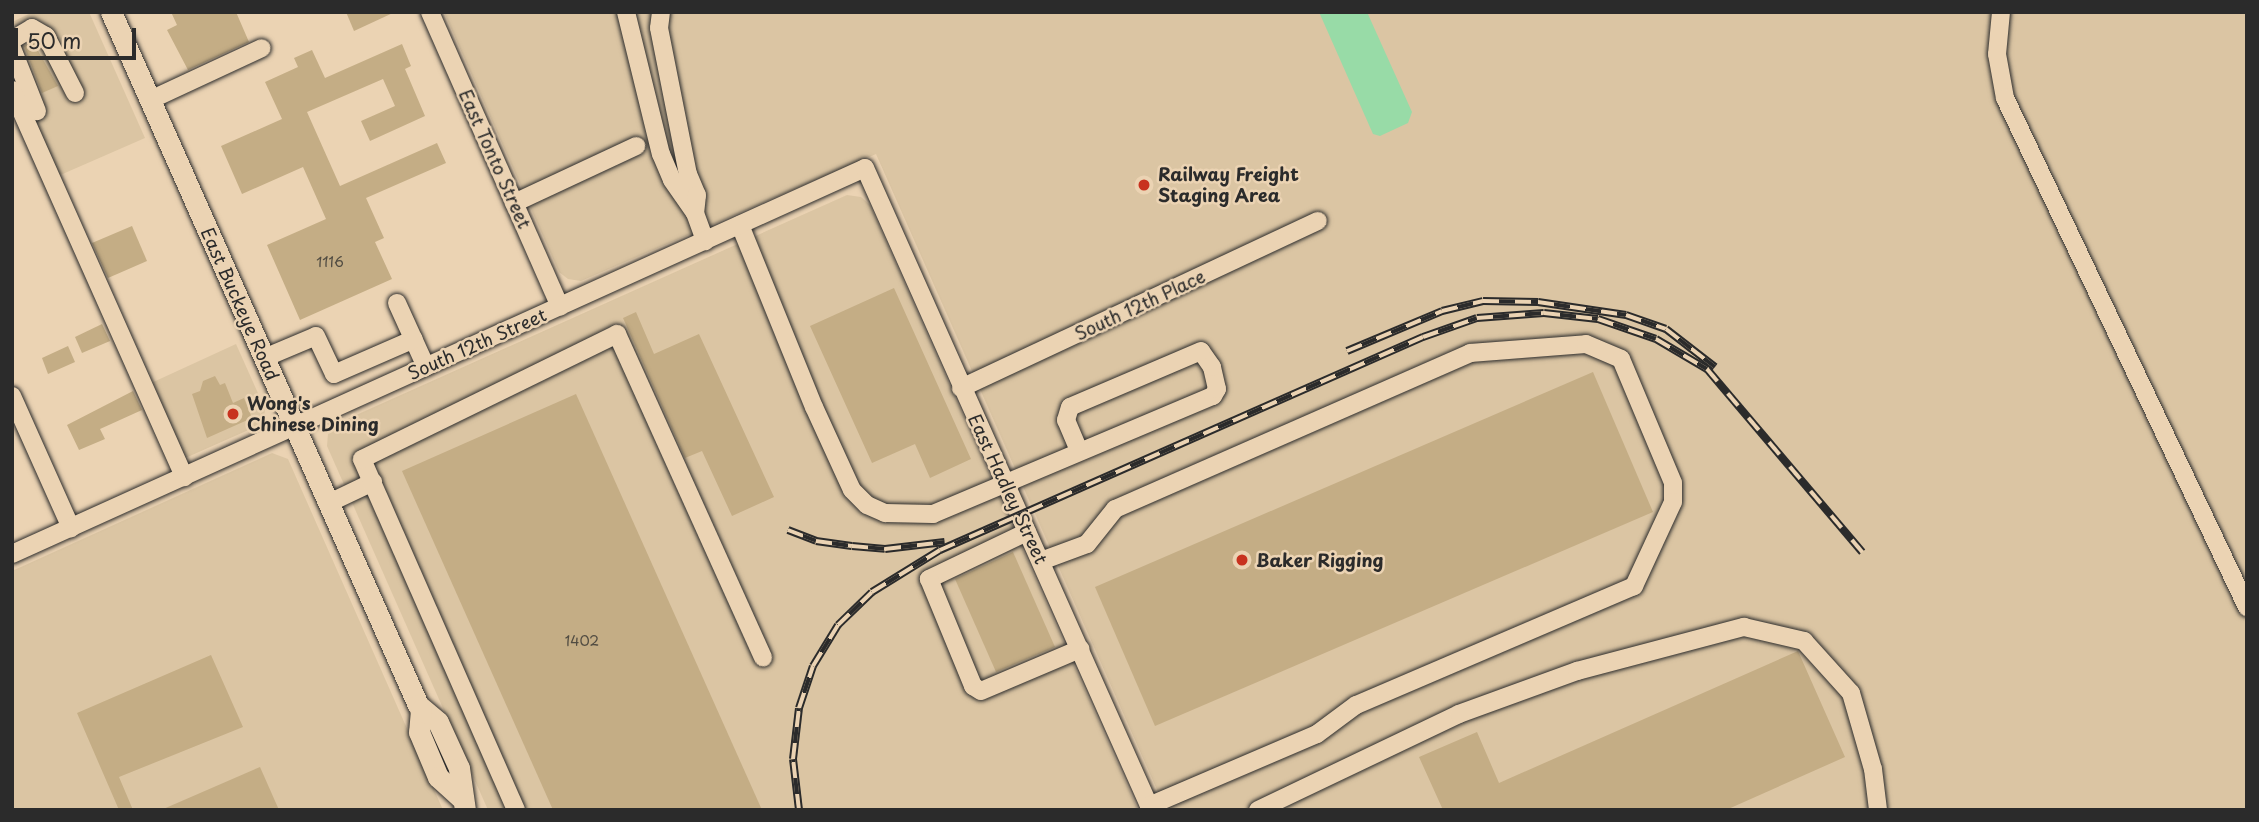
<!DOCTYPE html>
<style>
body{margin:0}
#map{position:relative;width:2259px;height:822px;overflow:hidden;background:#ebd3b3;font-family:"Playpen Sans",sans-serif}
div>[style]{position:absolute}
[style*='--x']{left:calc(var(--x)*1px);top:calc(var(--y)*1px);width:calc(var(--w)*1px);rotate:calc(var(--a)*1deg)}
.built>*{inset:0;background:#dbc5a3}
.green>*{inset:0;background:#98dba7}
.building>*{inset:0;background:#c4ad85}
.roads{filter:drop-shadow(0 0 2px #2b2b2b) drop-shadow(0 0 2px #2b2b2b)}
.minor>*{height:18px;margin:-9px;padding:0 9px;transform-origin:9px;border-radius:9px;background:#ebd3b3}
.major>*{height:21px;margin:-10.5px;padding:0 10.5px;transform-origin:10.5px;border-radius:10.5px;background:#ebd3b3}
.rail>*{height:8px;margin-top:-4px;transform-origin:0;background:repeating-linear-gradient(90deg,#ebd3b3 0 16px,#2b2b2b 0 32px);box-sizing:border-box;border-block:2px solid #2b2b2b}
.dots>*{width:19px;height:19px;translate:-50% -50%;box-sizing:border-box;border:4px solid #ebd3b3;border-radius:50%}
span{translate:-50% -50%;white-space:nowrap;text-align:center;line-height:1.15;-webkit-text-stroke:5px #ebd3b3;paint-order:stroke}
.number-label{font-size:14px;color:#514c42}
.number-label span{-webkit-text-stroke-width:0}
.street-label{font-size:18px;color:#2b2b2b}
.poi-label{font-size:18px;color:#2b2b2b;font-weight:700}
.left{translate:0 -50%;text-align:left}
.frame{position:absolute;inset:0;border:14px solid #2b2b2b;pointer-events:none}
.scale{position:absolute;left:14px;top:28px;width:122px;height:32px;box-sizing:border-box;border:4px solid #2b2b2b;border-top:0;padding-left:9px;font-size:21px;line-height:24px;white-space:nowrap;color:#2b2b2b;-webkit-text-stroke:5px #ebd3b3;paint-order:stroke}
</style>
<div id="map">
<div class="built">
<div style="clip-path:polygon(33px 12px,89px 12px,145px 138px,58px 176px,12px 74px,12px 22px)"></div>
<div style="clip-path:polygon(444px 12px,2247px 12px,2247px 810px,1166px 810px,876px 154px,581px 281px,568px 279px,559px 272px)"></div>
<div style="clip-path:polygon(847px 195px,861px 197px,870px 205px,1138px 810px,488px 810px,327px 446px,328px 434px,336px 424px)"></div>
<div style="clip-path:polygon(236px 344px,265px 409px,264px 418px,260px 425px,183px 459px,149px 384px)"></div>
<div style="clip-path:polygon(272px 453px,288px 459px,443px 810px,12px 810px,12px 571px)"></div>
</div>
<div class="green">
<div style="clip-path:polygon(1319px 12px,1367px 12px,1412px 112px,1408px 123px,1380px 136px,1373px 134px)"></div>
</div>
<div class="building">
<div style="clip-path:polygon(171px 12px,236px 12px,249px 42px,188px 70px,167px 30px,177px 25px)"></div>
<div style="clip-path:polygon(346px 12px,395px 12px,354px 31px)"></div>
<div style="clip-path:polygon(33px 42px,58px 86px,42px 93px,24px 46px)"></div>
<div style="clip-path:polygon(402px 44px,411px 66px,405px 69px,425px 116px,370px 141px,361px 121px,395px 106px,383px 79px,307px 112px,340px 186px,437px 143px,446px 163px,366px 198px,384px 238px,375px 242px,392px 279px,300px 320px,267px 245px,326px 219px,303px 167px,242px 194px,221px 146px,282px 119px,265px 82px,298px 67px,294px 58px,312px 50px,325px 78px)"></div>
<div style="clip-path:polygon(132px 226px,147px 261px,108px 278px,92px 243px)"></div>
<div style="clip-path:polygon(894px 288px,971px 459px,930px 478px,915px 444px,872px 463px,810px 326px)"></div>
<div style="clip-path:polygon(636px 312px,654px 354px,699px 334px,774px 497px,732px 516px,702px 451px,685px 458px,623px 318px)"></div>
<div style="clip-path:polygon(102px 324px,110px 341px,82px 353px,75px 337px)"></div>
<div style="clip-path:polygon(68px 346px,75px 362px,48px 374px,42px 358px)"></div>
<div style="clip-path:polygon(1593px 372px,1653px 512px,1155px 726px,1095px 587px)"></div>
<div style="clip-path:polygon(215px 376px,220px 385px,225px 383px,233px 403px,244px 398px,252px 418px,207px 438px,192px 394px,200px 391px,203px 381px)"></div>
<div style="clip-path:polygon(133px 391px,142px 410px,100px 429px,105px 439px,79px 450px,67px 425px)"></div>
<div style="clip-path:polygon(576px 394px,762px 810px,553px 810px,402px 471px)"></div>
<div style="clip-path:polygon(1013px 552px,1055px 647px,996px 672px,955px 579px)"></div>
<div style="clip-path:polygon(1798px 651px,1845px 757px,1726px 810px,1443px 810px,1419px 757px,1477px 732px,1499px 783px)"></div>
<div style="clip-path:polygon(211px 655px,243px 727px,119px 777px,133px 810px,119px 810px,77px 713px)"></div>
<div style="clip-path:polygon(260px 767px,279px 810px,161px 810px)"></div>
</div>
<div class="roads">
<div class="minor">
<div style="--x:430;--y:12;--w:322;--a:66.2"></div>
<div style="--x:626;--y:12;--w:146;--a:76.2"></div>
<div style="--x:661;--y:154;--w:28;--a:67"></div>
<div style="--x:672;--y:180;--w:40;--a:55.1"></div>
<div style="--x:695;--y:213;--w:30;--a:70"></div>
<div style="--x:661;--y:12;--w:16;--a:97"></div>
<div style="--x:659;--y:28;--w:149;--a:78.8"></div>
<div style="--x:688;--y:174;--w:23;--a:67"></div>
<div style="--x:697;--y:195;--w:18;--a:96"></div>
<div style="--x:2001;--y:12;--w:42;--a:95.4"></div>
<div style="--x:1997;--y:54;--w:45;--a:79.7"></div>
<div style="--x:2005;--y:98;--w:564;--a:64.57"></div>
<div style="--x:12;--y:40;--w:23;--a:-31"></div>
<div style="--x:32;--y:28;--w:16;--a:30"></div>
<div style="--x:46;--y:36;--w:64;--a:63"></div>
<div style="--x:12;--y:48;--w:68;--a:68.4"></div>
<div style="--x:12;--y:90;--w:424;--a:66"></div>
<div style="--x:150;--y:100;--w:123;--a:-24.9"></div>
<div style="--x:514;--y:203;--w:135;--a:-25"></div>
<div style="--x:740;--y:225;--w:196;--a:67.9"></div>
<div style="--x:814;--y:407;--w:91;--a:65.4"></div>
<div style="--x:852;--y:490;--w:21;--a:45"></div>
<div style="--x:867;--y:505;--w:20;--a:24"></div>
<div style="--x:885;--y:513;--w:48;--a:1.2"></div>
<div style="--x:933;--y:514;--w:304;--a:-22.9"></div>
<div style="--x:1213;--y:396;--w:8;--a:-60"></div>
<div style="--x:1217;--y:389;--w:23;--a:-103"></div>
<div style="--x:1212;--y:367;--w:19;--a:-125"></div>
<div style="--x:1201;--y:351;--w:142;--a:156.9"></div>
<div style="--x:1070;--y:407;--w:14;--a:107"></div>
<div style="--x:1066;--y:420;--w:34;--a:67"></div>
<div style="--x:397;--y:303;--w:70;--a:65.6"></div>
<div style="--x:264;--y:358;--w:56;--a:-22.9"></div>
<div style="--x:316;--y:336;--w:42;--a:64.7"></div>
<div style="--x:334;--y:374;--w:87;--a:-23.6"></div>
<div style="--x:961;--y:388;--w:394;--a:-25.1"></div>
<div style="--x:12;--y:396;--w:145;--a:65.9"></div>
<div style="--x:329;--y:503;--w:49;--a:-25.5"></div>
<div style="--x:1027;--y:532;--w:109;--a:154.4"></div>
<div style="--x:929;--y:579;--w:116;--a:67.6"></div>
<div style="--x:973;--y:686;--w:9;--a:32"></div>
<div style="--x:981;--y:691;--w:108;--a:-23"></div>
<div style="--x:12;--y:554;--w:936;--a:-24.35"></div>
<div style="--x:865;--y:168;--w:703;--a:65.99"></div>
<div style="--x:1041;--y:561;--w:49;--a:-20.3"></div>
<div style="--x:1087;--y:544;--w:45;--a:-51.3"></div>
<div style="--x:1115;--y:509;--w:388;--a:-23.7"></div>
<div style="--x:1470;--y:353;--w:116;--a:-4.4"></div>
<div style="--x:1586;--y:344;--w:38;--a:23"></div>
<div style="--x:1621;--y:359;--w:134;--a:67.2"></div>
<div style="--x:1673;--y:483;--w:19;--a:90"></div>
<div style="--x:1673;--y:502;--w:93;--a:114.9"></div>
<div style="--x:1634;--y:586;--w:302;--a:156.8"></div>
<div style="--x:1356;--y:705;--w:49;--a:143.4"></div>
<div style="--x:1317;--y:734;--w:183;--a:156.8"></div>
<div style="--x:516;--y:810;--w:383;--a:-113.7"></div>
<div style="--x:362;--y:459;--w:284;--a:-26.1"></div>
<div style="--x:617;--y:334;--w:355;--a:65.7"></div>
<div style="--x:1258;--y:810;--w:223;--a:-25.5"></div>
<div style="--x:1459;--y:714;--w:126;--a:-20"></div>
<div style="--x:1577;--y:671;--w:173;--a:-14.8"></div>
<div style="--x:1744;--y:627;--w:62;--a:13.1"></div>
<div style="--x:1804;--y:641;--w:70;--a:47.9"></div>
<div style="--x:1851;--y:693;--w:79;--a:73.9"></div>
<div style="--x:1873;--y:769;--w:41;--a:83"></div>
</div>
<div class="major">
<div style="--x:111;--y:12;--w:758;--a:66.11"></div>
<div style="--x:418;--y:705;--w:26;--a:40"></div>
<div style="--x:438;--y:722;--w:51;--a:65.5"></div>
<div style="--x:459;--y:768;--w:42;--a:81.9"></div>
<div style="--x:421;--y:710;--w:22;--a:95"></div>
<div style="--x:419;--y:732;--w:49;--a:67.1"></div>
<div style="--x:438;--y:777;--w:30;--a:42"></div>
</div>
</div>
<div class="rail">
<div style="--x:1347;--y:351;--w:103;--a:-22.8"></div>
<div style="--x:1442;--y:311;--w:42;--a:-13.7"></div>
<div style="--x:1483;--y:301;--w:55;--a:1"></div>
<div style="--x:1538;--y:302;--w:89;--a:8.4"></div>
<div style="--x:1626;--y:315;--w:42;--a:19.3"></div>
<div style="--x:1666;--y:329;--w:62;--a:37.8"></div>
<div style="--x:788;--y:530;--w:30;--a:21"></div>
<div style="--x:816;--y:541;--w:36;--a:8"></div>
<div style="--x:852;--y:546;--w:33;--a:5"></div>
<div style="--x:885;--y:549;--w:60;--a:-6.7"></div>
<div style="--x:799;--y:810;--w:51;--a:-96.7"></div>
<div style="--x:793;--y:759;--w:51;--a:-83.3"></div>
<div style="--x:799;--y:708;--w:44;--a:-71.6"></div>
<div style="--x:813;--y:666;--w:48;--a:-58.6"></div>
<div style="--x:838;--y:625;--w:47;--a:-44.1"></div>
<div style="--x:872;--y:592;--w:80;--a:-31.7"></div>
<div style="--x:940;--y:550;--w:528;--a:-23.8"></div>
<div style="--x:1423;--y:337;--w:57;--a:-19.4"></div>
<div style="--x:1477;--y:318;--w:67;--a:-4.3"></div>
<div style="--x:1544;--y:313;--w:54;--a:6.3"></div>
<div style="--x:1598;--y:319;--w:61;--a:19"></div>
<div style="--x:1656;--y:339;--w:59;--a:30.5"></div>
<div style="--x:1707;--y:369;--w:240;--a:49.7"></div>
</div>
<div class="dots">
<div style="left:1144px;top:185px;background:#c8321e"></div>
<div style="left:233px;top:414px;background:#c8321e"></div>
<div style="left:1242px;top:560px;background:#c8321e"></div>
</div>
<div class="number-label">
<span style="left:330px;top:262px">1116</span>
<span style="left:582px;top:641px">1402</span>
</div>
<div class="street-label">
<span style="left:495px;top:159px;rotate:66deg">East Tonto Street</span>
<span style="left:240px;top:304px;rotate:66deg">East Buckeye Road</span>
<span style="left:1140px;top:305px;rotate:-25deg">South 12th Place</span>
<span style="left:477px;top:344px;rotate:-24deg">South 12th Street</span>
<span style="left:1008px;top:489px;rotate:65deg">East Hadley Street</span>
</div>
<div class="poi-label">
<span class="left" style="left:1158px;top:185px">Railway Freight<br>Staging Area</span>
<span class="left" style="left:247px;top:414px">Wong's<br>Chinese Dining</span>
<span class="left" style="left:1256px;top:560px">Baker Rigging</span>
</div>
<div class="frame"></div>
<div class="scale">50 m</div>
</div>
